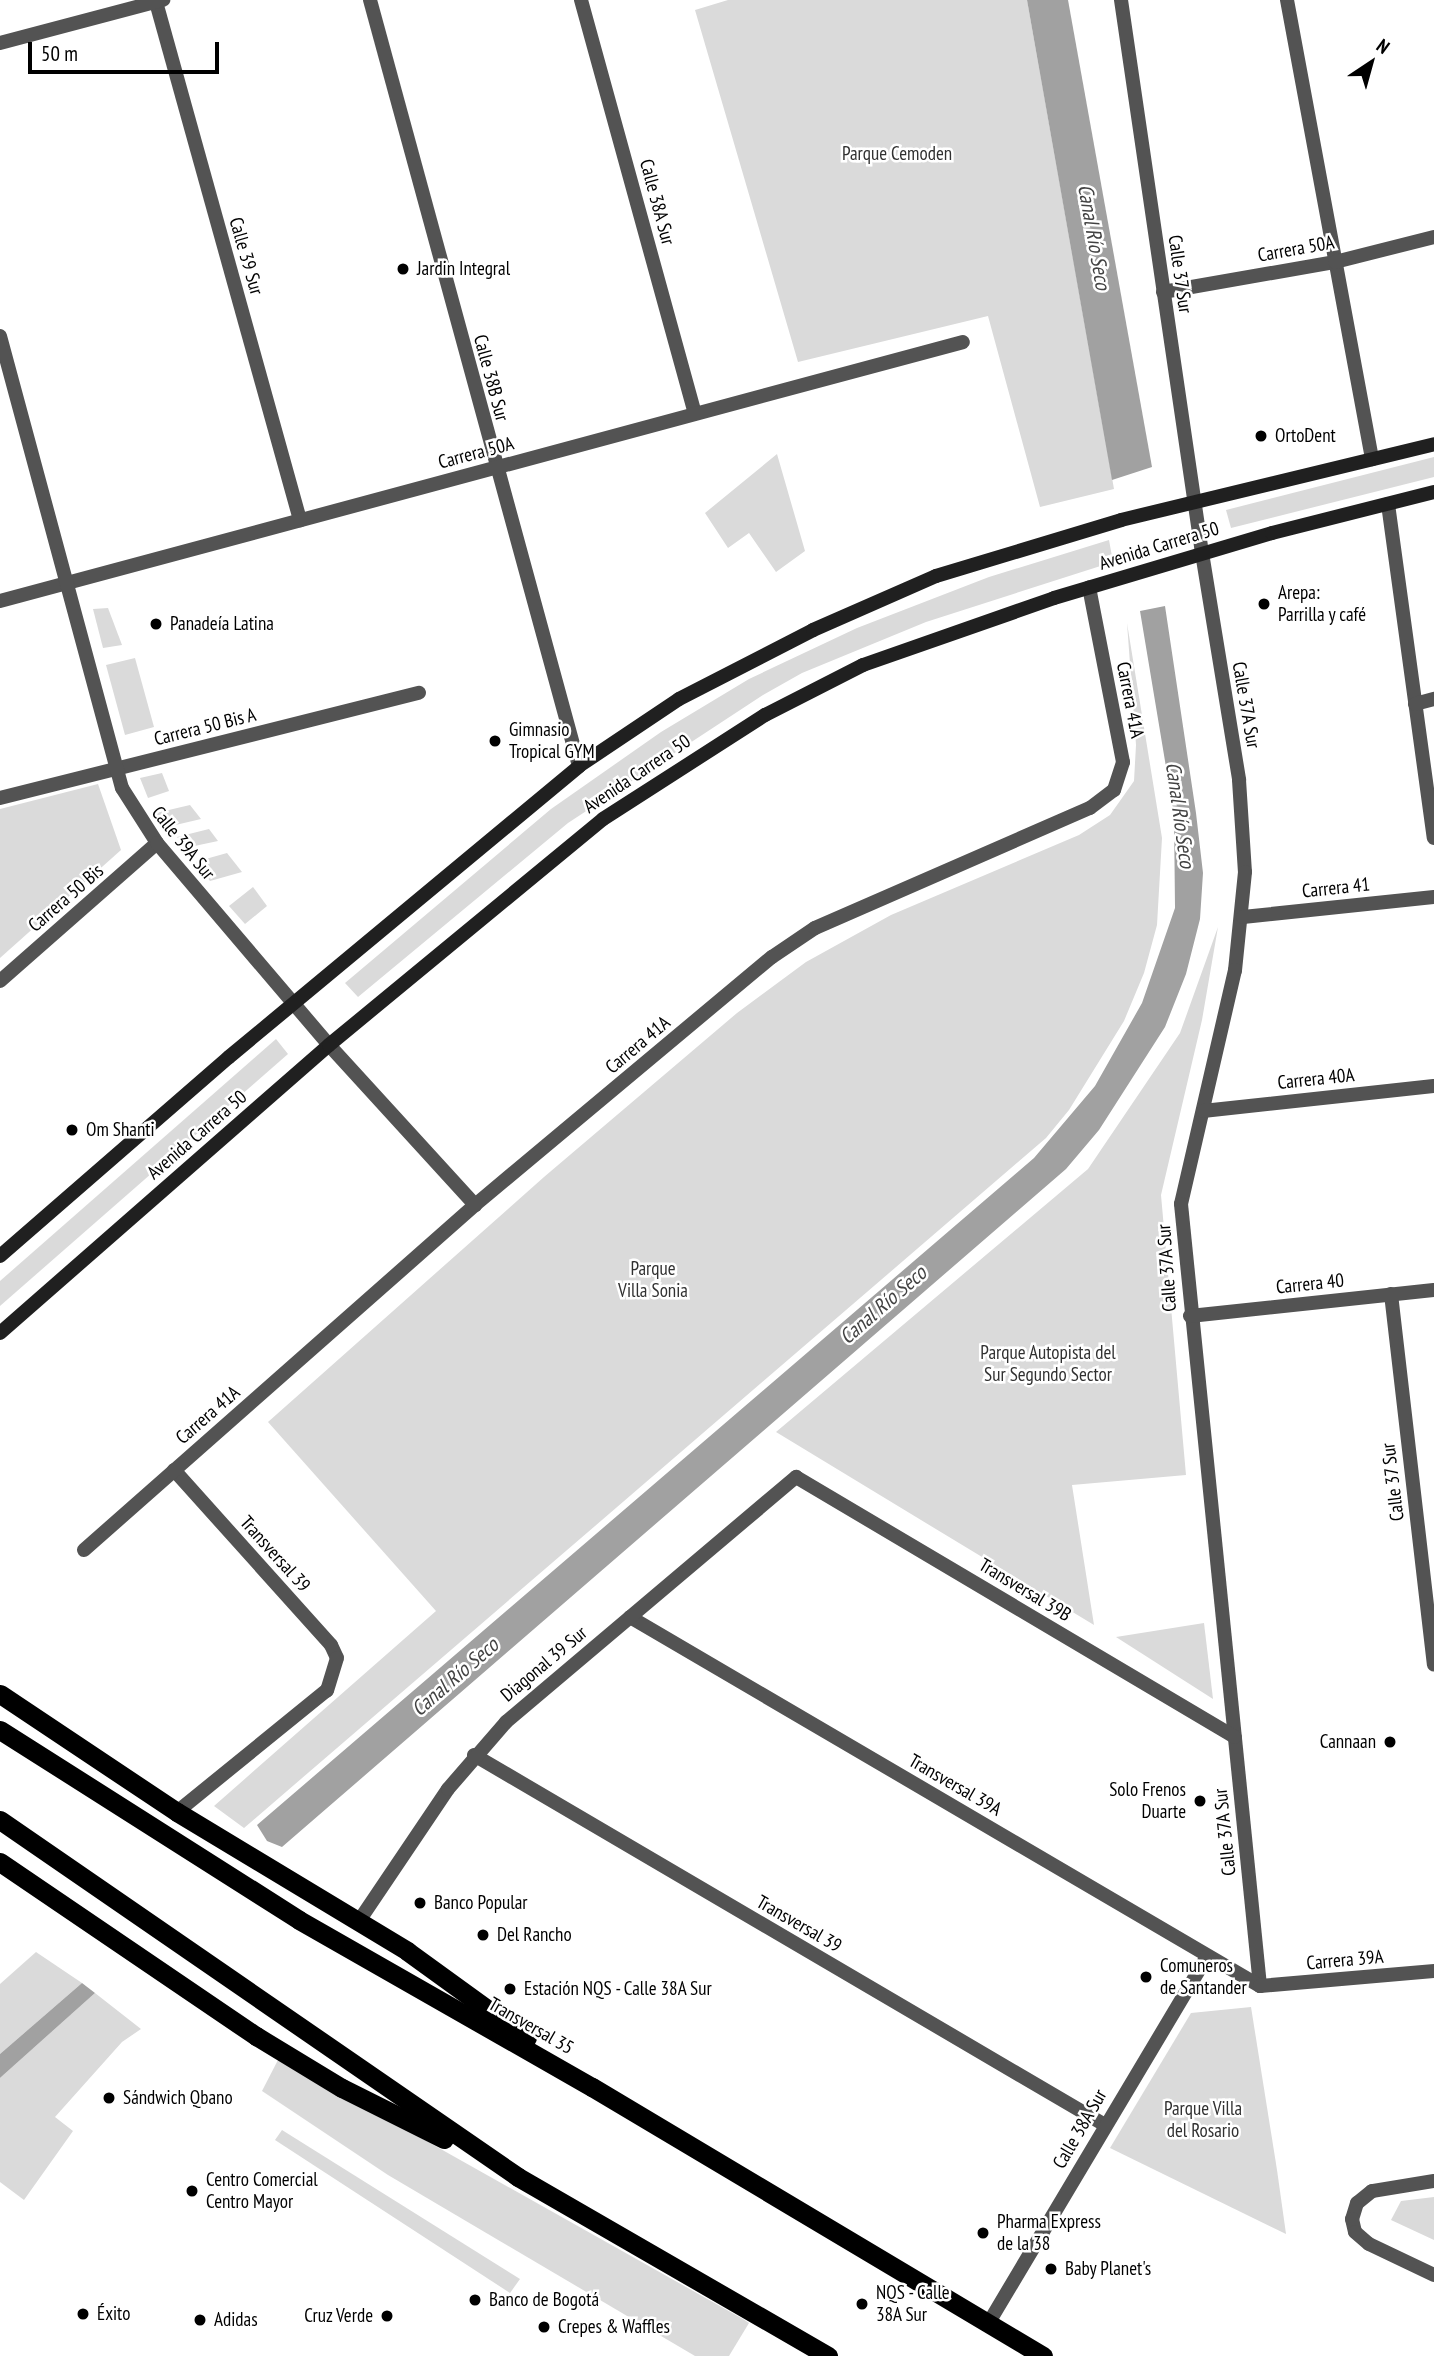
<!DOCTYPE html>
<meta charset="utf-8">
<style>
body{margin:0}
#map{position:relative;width:1434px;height:2356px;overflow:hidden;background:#fff;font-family:"PT Sans Narrow",sans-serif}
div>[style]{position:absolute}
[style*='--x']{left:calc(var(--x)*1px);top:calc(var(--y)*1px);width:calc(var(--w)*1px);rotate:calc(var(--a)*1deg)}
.green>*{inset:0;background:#dadada}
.water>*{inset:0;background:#a1a1a1}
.pedestrian>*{height:14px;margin:-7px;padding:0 7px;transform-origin:7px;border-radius:7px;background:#535353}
.minor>*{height:14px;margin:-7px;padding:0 7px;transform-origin:7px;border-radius:7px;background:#535353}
.tertiary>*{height:14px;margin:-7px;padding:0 7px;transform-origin:7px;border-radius:7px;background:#535353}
.secondary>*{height:14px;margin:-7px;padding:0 7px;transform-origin:7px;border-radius:7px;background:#202020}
.trunk>*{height:19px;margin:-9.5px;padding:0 9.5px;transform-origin:9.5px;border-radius:9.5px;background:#000}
.dots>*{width:19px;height:19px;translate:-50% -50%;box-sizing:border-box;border:4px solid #fff;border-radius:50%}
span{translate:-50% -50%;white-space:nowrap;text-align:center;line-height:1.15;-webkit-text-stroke:5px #fff;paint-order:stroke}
.park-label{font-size:19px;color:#313131}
.street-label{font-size:19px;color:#000}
.poi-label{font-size:19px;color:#000}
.left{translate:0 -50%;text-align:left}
.right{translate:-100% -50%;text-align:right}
.water-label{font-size:21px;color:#424242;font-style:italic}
.north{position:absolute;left:1336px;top:28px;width:70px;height:70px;-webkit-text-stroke:5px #fff;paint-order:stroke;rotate:36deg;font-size:19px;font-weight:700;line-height:28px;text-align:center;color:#000}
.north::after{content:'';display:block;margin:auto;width:24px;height:32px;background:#000;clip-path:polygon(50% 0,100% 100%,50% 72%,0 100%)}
.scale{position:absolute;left:28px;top:42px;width:191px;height:32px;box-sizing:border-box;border:4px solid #000;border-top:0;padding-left:9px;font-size:21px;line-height:24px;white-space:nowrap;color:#000;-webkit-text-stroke:5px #fff;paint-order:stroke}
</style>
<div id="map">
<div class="green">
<div style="clip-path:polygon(728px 0,1027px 0,1114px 489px,1040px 507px,988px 316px,798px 362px,695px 10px)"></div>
<div style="clip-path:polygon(777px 454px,805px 551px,776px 572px,749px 533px,728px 548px,705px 513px)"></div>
<div style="clip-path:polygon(1434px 457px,1434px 477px,1231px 528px,1226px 510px)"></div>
<div style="clip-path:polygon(1109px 540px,1113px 562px,926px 622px,802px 673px,763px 695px,568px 823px,358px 997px,345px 983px,551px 809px,661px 732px,749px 679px,857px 628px,989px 577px)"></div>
<div style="clip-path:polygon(108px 608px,122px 645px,103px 648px,93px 609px)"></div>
<div style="clip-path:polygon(1127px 623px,1162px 838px,1157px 925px,1144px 973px,1124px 1021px,1069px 1110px,1046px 1138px,244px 1828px,214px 1806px,436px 1611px,268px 1422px,544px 1177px,737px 1013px,806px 962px,891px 915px,1079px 835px,1110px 815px,1134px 781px,1136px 745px)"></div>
<div style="clip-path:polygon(135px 658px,154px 727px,125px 735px,106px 665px)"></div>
<div style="clip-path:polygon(162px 773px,169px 791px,148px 798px,140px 778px)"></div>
<div style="clip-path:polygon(98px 784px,121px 850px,0 958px,0 809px)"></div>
<div style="clip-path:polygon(190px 805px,201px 819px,167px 827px,156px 813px)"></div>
<div style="clip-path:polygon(209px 829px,218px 841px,185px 848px,177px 837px)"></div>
<div style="clip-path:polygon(227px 853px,242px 872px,210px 881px,195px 862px)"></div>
<div style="clip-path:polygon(253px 887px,267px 906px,245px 924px,229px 906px)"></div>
<div style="clip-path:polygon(1218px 927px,1202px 1020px,1161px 1195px,1186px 1475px,1072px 1485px,1094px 1625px,776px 1432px,1088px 1169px,1180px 1033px)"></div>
<div style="clip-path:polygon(276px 1039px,288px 1054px,0 1306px,0 1281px)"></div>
<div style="clip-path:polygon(1204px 1623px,1213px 1699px,1116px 1637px)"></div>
<div style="clip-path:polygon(36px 1952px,82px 1983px,0 2054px,0 1984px)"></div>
<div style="clip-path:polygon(95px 1993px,141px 2029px,122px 2042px,55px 2117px,73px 2131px,24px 2200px,0 2182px,0 2078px)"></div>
<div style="clip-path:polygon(1251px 2007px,1277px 2170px,1286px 2234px,1110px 2148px,1191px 2013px)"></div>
<div style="clip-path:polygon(279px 2058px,743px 2319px,749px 2323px,729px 2356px,695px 2356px,388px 2175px,262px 2091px)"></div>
<div style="clip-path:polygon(282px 2130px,520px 2279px,510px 2293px,275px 2140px)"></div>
<div style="clip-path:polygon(1434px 2197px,1434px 2240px,1391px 2220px,1401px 2201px)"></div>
</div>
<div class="water">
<div style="clip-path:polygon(1027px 0,1068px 0,1152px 467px,1112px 480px)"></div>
<div style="clip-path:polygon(1165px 606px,1196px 813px,1203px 873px,1200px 919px,1186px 974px,1165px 1027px,1099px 1130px,1066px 1169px,282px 1847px,267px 1841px,257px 1825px,1034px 1158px,1095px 1086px,1142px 1003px,1175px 908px,1174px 815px,1140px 611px)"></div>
<div style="clip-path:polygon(82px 1983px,95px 1993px,0 2078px,0 2054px)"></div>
</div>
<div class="pedestrian">
<div style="--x:1163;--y:292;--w:175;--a:-9.9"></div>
</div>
<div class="minor">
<div style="--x:370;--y:0;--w:794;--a:74.74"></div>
<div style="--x:581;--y:0;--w:429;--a:74.6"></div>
<div style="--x:1287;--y:0;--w:467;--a:79.5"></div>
<div style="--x:156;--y:2;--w:538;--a:74.46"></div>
<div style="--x:0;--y:43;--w:169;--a:-14.8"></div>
<div style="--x:1335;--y:262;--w:102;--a:-14.2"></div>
<div style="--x:1388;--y:504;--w:337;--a:82.2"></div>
<div style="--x:1202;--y:553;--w:230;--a:80.7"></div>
<div style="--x:1239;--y:780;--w:92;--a:86.3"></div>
<div style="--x:1245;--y:872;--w:99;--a:95.8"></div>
<div style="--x:1235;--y:970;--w:240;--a:103"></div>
<div style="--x:1181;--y:1204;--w:786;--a:84.23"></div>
<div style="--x:0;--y:601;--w:997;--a:-15.05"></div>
<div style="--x:1415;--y:704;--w:20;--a:-15"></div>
<div style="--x:0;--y:798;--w:432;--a:-14.1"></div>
<div style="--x:1243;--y:917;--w:192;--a:-6"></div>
<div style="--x:0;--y:981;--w:209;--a:-41.3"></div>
<div style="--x:329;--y:1045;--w:217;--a:47.6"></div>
<div style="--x:1203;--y:1111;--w:232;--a:-6.2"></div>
<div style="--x:1391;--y:1294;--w:373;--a:83.4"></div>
<div style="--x:1190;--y:1316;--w:245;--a:-6.1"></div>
<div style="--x:174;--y:1470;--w:235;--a:48.1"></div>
<div style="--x:331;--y:1645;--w:14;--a:65"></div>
<div style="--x:337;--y:1658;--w:34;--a:107"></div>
<div style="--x:327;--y:1690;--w:193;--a:140.9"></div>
<div style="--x:84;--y:1550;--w:521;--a:-41.42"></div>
<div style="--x:475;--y:1205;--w:387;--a:-39.9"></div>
<div style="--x:772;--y:957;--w:52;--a:-34"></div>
<div style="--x:815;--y:928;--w:300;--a:-23.6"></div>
<div style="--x:1090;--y:808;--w:30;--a:-37"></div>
<div style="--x:1114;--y:790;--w:29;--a:-72"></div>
<div style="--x:1123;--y:762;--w:178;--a:-101"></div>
<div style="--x:630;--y:1617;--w:730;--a:30.36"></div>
<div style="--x:474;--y:1755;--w:731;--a:30.39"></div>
<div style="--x:359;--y:1921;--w:159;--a:-56"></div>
<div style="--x:448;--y:1789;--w:89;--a:-49.1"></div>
<div style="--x:506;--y:1722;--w:380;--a:-40.2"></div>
<div style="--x:796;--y:1477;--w:510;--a:30.64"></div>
<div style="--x:1260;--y:1986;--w:175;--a:-4.9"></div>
<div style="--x:1434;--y:2181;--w:63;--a:170.8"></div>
<div style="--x:1372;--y:2191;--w:19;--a:141"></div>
<div style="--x:1357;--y:2203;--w:17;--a:107"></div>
<div style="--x:1352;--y:2219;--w:13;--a:77"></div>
<div style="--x:1355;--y:2232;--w:18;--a:41"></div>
<div style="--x:1369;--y:2244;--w:72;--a:25.5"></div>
<div style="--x:988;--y:2324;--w:428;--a:-59.2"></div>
</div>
<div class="tertiary">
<div style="--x:1121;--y:0;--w:559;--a:81.67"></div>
<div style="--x:0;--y:336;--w:468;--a:74.9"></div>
<div style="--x:122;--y:788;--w:65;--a:57.5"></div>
<div style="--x:157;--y:843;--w:265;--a:49.6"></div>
</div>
<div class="secondary">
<div style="--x:0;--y:1256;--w:303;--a:-41"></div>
<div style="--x:229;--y:1057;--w:455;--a:-39.7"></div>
<div style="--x:579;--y:766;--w:120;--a:-33.8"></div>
<div style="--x:679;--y:699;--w:151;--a:-27.2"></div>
<div style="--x:813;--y:630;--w:134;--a:-23.7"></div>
<div style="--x:936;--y:576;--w:193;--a:-16.8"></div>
<div style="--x:1121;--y:520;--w:322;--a:-13.6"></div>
<div style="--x:0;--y:1333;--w:437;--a:-41.2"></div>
<div style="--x:329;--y:1045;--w:355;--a:-39.5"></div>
<div style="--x:603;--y:819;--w:193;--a:-32.7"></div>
<div style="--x:765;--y:715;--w:110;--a:-27"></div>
<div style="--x:863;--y:665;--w:202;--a:-19.3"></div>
<div style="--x:1054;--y:598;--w:227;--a:-16.6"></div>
<div style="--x:1272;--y:533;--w:167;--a:-14.2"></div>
</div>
<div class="trunk">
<div style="--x:0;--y:1694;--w:213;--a:33.7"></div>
<div style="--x:177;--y:1812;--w:269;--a:31.1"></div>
<div style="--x:407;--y:1951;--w:148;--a:35.9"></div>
<div style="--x:0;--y:1730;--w:354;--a:32.4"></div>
<div style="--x:299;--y:1920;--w:337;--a:29.7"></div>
<div style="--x:592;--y:2087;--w:525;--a:30.81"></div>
<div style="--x:0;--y:1820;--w:629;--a:34.57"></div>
<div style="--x:518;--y:2177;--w:358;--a:30"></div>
<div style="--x:0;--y:1862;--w:310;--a:34.2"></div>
<div style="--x:256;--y:2036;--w:100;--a:31.2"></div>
<div style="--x:342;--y:2088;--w:114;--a:26.6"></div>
</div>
<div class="dots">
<div style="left:403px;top:269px;background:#000"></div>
<div style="left:1261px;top:436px;background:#000"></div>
<div style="left:1264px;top:604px;background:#000"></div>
<div style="left:156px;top:624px;background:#000"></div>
<div style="left:495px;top:741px;background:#000"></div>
<div style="left:72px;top:1130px;background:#000"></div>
<div style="left:1390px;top:1742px;background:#000"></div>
<div style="left:1200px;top:1801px;background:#000"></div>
<div style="left:420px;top:1903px;background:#000"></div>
<div style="left:483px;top:1935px;background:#000"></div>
<div style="left:1146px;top:1977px;background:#000"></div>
<div style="left:510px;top:1989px;background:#000"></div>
<div style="left:109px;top:2098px;background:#000"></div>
<div style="left:192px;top:2191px;background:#000"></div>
<div style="left:983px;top:2233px;background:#000"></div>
<div style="left:1051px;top:2269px;background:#000"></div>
<div style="left:475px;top:2300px;background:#000"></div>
<div style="left:862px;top:2304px;background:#000"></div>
<div style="left:83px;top:2314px;background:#000"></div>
<div style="left:387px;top:2316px;background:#000"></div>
<div style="left:200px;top:2320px;background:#000"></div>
<div style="left:544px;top:2327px;background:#000"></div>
</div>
<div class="park-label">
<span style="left:897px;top:154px">Parque Cemoden</span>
<span style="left:653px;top:1280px">Parque<br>Villa Sonia</span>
<span style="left:1048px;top:1364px">Parque Autopista del<br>Sur Segundo Sector</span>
<span style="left:1203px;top:2120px">Parque Villa<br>del Rosario</span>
</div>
<div class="street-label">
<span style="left:657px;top:202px;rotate:75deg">Calle 38A Sur</span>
<span style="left:1296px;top:249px;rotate:-10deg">Carrera 50A</span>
<span style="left:246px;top:256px;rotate:74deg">Calle 39 Sur</span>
<span style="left:1180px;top:274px;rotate:82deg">Calle 37 Sur</span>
<span style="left:491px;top:378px;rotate:75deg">Calle 38B Sur</span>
<span style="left:476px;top:453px;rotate:-15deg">Carrera 50A</span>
<span style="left:1159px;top:546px;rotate:-17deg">Avenida Carrera 50</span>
<span style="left:1130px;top:700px;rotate:79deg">Carrera 41A</span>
<span style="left:1246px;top:705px;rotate:80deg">Calle 37A Sur</span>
<span style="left:205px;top:727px;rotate:-14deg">Carrera 50 Bis A</span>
<span style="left:637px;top:774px;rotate:-34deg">Avenida Carrera 50</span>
<span style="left:183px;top:843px;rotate:51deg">Calle 39A Sur</span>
<span style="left:1336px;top:888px;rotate:-6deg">Carrera 41</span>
<span style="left:66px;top:898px;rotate:-41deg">Carrera 50 Bis</span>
<span style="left:638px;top:1045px;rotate:-40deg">Carrera 41A</span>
<span style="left:1316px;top:1079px;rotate:-6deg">Carrera 40A</span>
<span style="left:197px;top:1135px;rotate:-41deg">Avenida Carrera 50</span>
<span style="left:1167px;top:1268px;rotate:-94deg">Calle 37A Sur</span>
<span style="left:1310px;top:1284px;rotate:-6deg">Carrera 40</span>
<span style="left:208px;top:1415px;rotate:-41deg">Carrera 41A</span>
<span style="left:1393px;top:1482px;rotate:-97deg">Calle 37 Sur</span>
<span style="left:275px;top:1554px;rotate:48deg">Transversal 39</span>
<span style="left:1025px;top:1590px;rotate:31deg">Transversal 39B</span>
<span style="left:544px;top:1664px;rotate:-40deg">Diagonal 39 Sur</span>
<span style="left:955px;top:1785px;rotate:30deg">Transversal 39A</span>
<span style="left:1225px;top:1832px;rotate:-96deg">Calle 37A Sur</span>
<span style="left:799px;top:1924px;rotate:30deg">Transversal 39</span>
<span style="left:1345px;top:1960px;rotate:-5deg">Carrera 39A</span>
<span style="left:531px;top:2026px;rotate:30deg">Transversal 35</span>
<span style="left:1080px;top:2129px;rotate:-60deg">Calle 38A Sur</span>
</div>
<div class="poi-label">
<span class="left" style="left:417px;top:269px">Jardin Integral</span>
<span class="left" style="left:1275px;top:436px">OrtoDent</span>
<span class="left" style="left:1278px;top:604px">Arepa:<br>Parrilla y café</span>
<span class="left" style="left:170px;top:624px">Panadeía Latina</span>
<span class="left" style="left:509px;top:741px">Gimnasio<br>Tropical GYM</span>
<span class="left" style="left:86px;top:1130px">Om Shanti</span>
<span class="right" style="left:1376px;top:1742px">Cannaan</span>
<span class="right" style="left:1186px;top:1801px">Solo Frenos<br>Duarte</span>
<span class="left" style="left:434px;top:1903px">Banco Popular</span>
<span class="left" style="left:497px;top:1935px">Del Rancho</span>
<span class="left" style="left:1160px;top:1977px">Comuneros<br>de Santander</span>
<span class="left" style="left:524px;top:1989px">Estación NQS - Calle 38A Sur</span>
<span class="left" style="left:123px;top:2098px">Sándwich Qbano</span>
<span class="left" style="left:206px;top:2191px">Centro Comercial<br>Centro Mayor</span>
<span class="left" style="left:997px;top:2233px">Pharma Express<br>de la 38</span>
<span class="left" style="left:1065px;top:2269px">Baby Planet's</span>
<span class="left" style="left:876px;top:2304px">NQS - Calle<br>38A Sur</span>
<span class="left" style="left:489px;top:2300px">Banco de Bogotá</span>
<span class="left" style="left:97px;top:2314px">Éxito</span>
<span class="right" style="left:373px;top:2316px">Cruz Verde</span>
<span class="left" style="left:214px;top:2320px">Adidas</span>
<span class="left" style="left:558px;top:2327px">Crepes &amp; Waffles</span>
</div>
<div class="water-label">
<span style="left:1094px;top:237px;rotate:80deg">Canal Río Seco</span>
<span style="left:1180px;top:815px;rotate:82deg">Canal Río Seco</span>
<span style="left:883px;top:1305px;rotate:-41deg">Canal Río Seco</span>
<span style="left:455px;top:1677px;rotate:-41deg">Canal Río Seco</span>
</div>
<div class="north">N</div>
<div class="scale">50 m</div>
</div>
